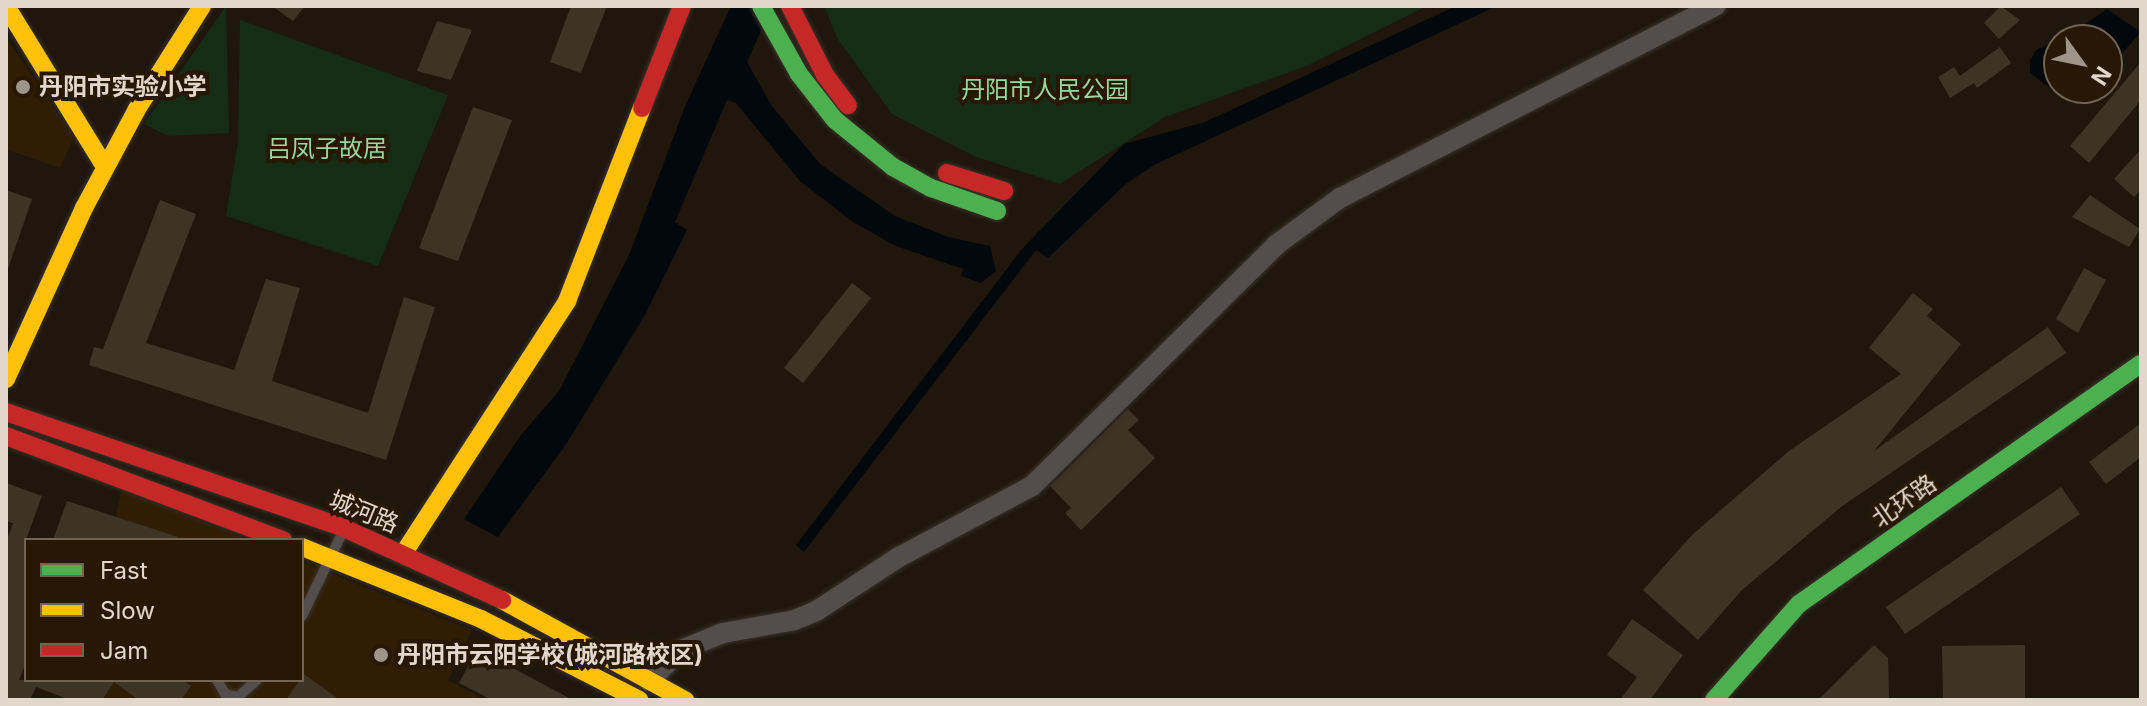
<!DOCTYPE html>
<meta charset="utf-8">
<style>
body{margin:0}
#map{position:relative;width:2147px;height:706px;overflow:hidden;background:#1f170c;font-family:Inter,"Noto Sans SC",sans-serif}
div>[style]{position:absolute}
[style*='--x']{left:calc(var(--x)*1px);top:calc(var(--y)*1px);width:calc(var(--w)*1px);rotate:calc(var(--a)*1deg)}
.built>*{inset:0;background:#301e04}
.green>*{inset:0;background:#152c15}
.water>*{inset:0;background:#03080d}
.building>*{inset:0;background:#3d3426}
.roads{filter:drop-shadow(0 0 2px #393128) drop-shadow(0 0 2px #393128)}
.lane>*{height:10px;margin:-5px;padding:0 5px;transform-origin:5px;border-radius:5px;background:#534e4c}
.street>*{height:20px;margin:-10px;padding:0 10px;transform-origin:10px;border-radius:10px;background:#534e4c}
.fast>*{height:18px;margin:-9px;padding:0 9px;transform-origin:9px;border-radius:9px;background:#4caf50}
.slow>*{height:18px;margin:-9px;padding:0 9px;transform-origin:9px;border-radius:9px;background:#ffc107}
.jam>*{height:18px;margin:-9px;padding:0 9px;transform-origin:9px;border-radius:9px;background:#c62828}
.dots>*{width:22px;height:22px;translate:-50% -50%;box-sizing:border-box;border:4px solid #271804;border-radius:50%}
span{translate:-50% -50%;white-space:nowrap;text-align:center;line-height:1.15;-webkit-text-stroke:8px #271804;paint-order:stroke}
.poi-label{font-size:24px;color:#e2d7ca;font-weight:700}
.left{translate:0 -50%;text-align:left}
.park-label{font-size:24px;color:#99d89d}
.street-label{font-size:24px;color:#e2d7ca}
.frame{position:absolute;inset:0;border:8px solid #e2d7ca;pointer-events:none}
.legend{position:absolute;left:24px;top:538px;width:280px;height:144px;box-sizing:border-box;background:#271804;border:2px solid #726453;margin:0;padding:10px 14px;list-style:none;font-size:24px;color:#e2d7ca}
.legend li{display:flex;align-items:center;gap:16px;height:40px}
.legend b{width:40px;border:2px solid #726453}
.north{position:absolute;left:2043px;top:24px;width:80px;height:80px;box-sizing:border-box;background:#271804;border:2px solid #726453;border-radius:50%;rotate:123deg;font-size:22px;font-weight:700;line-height:32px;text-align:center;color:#e2d7ca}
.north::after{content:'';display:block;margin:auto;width:28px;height:36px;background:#9e9488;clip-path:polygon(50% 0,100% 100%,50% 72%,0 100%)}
</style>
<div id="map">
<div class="built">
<div style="clip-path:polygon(6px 37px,74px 138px,60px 168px,6px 149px)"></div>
<div style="clip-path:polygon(122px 490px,248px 540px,110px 540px)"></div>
<div style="clip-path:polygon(302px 562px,472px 630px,448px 680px,485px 700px,64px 700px,74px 680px,302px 680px)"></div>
</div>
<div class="green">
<div style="clip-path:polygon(226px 6px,229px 133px,168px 136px,144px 124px)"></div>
<div style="clip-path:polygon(824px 6px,1427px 6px,1306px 66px,1165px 117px,1060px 184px,976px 157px,892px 114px,837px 38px)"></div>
<div style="clip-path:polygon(240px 20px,448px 95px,378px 266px,226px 216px,238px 142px)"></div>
</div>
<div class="water">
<div style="clip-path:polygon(731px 6px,772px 6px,747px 62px,772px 106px,820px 164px,895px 216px,948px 237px,990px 246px,996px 271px,981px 283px,961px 276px,963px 269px,896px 246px,853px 222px,800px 181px,736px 103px,727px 100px,675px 222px,687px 230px,646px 313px,567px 443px,498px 537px,464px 519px,521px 435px,559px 391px,629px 255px,686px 104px)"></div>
<div style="clip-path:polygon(1456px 6px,1497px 6px,1156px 164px,1127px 183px,1048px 258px,1036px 250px,804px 552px,796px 545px,1022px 249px,1124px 144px,1205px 122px)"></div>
<div style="clip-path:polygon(2107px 9px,2141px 32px,2107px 70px,2107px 40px,2059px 40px,2059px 88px,2090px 88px,2071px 103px,2030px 73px,2030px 61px,2036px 50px,2070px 35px)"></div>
</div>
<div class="building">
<div style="clip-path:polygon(272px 6px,305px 6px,293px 21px)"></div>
<div style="clip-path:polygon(571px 6px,607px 6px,581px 73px,550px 62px)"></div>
<div style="clip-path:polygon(2001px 6px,2020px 20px,1999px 39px,1984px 23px)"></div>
<div style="clip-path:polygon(437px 21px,472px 30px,451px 80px,417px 71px)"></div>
<div style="clip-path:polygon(2000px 47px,2011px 63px,1977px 88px,1974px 83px,1950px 98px,1938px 77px,1954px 67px,1960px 76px)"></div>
<div style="clip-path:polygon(2141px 62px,2141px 100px,2089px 163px,2070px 146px)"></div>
<div style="clip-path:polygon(473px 107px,512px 120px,458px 261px,419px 248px)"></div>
<div style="clip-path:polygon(2141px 149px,2141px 190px,2134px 197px,2114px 179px)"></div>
<div style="clip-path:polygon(6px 190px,32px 199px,8px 269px,6px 269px)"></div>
<div style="clip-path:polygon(2090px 195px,2140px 229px,2129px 247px,2072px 217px)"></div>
<div style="clip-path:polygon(160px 200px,196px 214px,146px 343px,234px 370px,266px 279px,300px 288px,272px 381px,368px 413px,404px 297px,435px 307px,386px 460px,89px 365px,94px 347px,103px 349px)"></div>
<div style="clip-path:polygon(2084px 268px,2106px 280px,2078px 333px,2056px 319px)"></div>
<div style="clip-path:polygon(852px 283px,871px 298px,803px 383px,784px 368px)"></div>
<div style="clip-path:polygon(1913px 293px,1933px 309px,1927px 316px,1961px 344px,1874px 451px,2048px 327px,2066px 353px,1841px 507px,1742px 590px,1698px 640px,1643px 590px,1692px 535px,1789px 451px,1901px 374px,1869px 348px)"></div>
<div style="clip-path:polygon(1128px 409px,1139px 420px,1128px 430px,1155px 458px,1081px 530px,1065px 513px,1071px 508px,1050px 486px)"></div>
<div style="clip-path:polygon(2141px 423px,2141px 457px,2106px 484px,2089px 462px)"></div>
<div style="clip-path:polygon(6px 483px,42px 496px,26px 540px,26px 662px,19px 680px,182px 680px,191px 686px,181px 700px,139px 700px,114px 682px,102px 700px,70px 700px,36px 687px,30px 700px,6px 700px,6px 543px,13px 523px,6px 521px)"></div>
<div style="clip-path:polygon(2061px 487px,2080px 514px,1905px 634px,1886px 607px)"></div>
<div style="clip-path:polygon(67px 501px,178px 537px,177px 540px,53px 540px)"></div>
<div style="clip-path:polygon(1632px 619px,1683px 655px,1650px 700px,1620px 700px,1637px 677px,1607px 655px)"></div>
<div style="clip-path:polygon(1874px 645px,1888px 658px,1889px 700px,1818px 700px)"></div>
<div style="clip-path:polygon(2025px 645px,2025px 700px,1943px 700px,1942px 646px)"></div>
<div style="clip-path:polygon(477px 649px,573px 700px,492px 700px,459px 683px)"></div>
<div style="clip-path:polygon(304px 674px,340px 700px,286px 700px)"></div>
</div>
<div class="roads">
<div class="lane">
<div style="--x:302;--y:616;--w:94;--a:-64.2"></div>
<div style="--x:217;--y:680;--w:16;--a:60"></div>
<div style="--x:225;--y:694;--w:13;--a:13"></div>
<div style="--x:238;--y:697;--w:25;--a:-42"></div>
</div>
<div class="street">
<div style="--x:649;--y:681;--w:45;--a:-44.1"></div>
<div style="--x:681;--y:650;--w:45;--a:-22"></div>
<div style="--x:723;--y:633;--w:73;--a:-10.2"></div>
<div style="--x:795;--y:620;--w:25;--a:-23"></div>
<div style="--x:818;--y:610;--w:97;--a:-33.2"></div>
<div style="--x:899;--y:557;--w:151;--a:-28.1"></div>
<div style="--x:1032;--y:486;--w:343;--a:-44.6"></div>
<div style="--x:1276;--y:245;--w:79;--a:-36.3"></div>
<div style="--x:1340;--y:198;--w:422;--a:-27.1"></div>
</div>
<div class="fast">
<div style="--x:761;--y:6;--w:78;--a:60.8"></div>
<div style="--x:799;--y:74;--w:58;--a:52"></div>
<div style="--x:835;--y:120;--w:75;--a:39"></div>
<div style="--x:893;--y:167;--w:43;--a:28.9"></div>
<div style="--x:931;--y:188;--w:70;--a:19.2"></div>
<div style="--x:1714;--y:700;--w:128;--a:-48.5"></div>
<div style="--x:1799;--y:604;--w:418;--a:-35.1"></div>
</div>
<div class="slow">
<div style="--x:6;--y:6;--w:189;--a:58.4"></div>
<div style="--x:6;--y:379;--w:188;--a:-65.5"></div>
<div style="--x:84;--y:208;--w:112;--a:-61.8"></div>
<div style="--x:137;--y:109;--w:122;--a:-57.7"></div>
<div style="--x:302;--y:547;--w:193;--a:21.9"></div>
<div style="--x:481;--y:619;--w:178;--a:27.1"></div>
<div style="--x:403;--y:554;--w:302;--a:-57"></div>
<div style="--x:567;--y:301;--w:207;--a:-68.8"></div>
<div style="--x:502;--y:600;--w:209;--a:28.7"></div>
</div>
<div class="jam">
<div style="--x:790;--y:6;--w:77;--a:63.1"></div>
<div style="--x:825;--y:75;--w:38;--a:53"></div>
<div style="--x:642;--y:108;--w:110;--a:-68.6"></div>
<div style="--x:947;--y:173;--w:60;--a:17.5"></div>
<div style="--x:6;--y:412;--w:357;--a:18.9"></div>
<div style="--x:344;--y:528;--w:174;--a:24.5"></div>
<div style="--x:6;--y:436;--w:296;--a:20.6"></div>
</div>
</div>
<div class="dots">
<div style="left:23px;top:87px;background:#9e9488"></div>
<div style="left:381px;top:655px;background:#9e9488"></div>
</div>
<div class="poi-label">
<span class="left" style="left:39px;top:87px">丹阳市实验小学</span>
<span class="left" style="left:397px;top:655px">丹阳市云阳学校(城河路校区)</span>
</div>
<div class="park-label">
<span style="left:1045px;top:90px">丹阳市人民公园</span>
<span style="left:327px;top:149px">吕凤子故居</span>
</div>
<div class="street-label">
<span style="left:1904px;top:501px;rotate:-35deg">北环路</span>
<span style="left:364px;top:512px;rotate:22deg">城河路</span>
</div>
<div class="frame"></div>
<ul class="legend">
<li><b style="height:10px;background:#4caf50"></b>Fast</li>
<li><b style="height:10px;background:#ffc107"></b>Slow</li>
<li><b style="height:10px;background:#c62828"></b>Jam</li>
</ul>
<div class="north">N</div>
</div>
